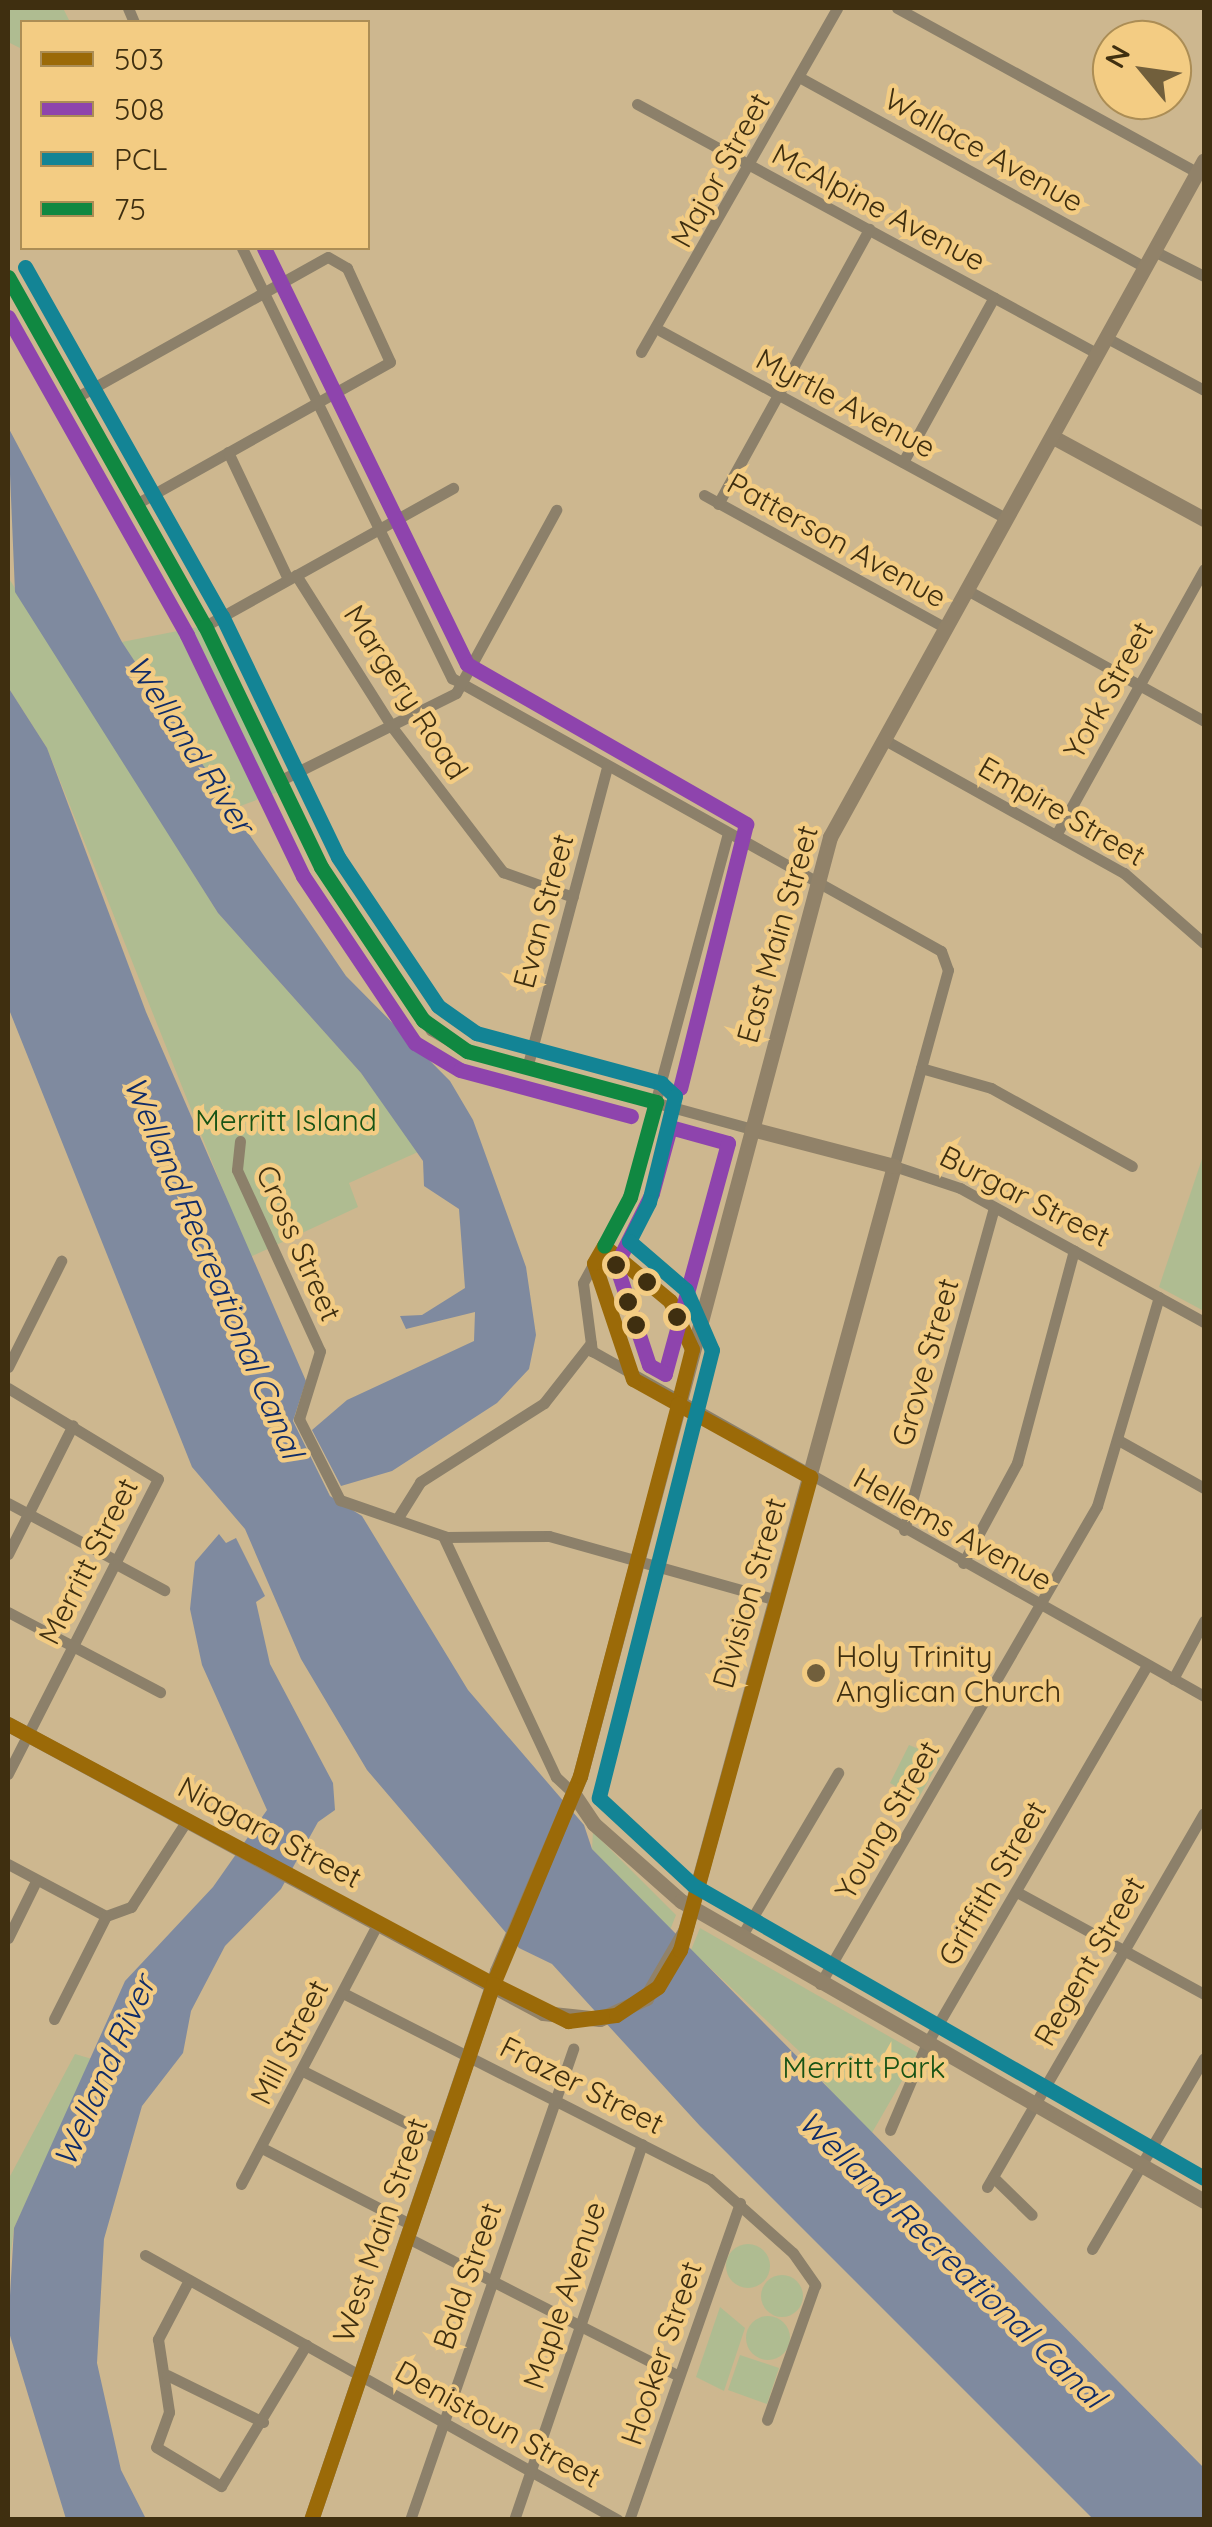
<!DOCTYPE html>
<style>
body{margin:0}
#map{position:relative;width:1212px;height:2527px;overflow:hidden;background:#cdb78f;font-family:Quicksand,sans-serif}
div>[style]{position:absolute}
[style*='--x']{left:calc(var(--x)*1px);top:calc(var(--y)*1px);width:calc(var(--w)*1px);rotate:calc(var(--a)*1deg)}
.green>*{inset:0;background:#afbc91}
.round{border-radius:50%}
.water>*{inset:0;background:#7f8a9f}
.minor>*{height:11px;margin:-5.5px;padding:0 5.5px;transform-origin:5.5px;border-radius:5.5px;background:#8c806a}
.major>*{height:15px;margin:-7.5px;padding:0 7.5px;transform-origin:7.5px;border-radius:7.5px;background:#918269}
.bus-1>*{height:15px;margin:-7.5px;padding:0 7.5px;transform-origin:7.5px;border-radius:7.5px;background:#9b6a08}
.bus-2>*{height:15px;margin:-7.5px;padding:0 7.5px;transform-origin:7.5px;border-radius:7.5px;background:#8e44ad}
.bus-3>*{height:15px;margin:-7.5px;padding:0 7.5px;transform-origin:7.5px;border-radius:7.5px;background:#138495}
.bus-4>*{height:15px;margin:-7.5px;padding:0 7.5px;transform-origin:7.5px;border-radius:7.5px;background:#108841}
.dots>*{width:28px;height:28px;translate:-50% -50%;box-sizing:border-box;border:5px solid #f3cc83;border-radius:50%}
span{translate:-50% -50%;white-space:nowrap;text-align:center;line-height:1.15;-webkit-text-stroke:9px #f3cc83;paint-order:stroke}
.street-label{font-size:30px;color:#3f2f10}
.park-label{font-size:30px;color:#175315}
.poi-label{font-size:30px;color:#3f2f10}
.left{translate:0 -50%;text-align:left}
.water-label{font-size:32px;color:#102c68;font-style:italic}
.frame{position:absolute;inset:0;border:10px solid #3f2f10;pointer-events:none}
.legend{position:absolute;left:20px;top:20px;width:350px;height:230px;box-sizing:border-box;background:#f3cc83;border:2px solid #ab8d55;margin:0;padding:12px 18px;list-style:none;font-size:30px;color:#3f2f10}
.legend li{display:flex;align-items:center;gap:20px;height:50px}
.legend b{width:50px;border:2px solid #ab8d55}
.north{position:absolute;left:1092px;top:20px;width:100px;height:100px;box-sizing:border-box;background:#f3cc83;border:2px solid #ab8d55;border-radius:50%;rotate:299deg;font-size:28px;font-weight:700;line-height:40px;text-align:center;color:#3f2f10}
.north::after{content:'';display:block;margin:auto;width:35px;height:45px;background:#715f3c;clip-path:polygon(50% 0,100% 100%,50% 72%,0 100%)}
</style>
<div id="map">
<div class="green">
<div style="clip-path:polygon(8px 8px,63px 8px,70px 22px,22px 22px,22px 49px,8px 42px)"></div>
<div style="clip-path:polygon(8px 577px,218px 913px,361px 1073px,418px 1152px,349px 1183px,358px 1207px,250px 1257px,47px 748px,8px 687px)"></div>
<div style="clip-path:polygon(198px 627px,278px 792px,232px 809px,122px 642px)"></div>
<div style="clip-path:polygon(1204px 1153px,1204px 1311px,1159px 1287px)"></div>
<div style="clip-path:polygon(909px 1745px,941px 1758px,918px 1799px,890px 1783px)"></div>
<div style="clip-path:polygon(593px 1832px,676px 1915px,670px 1930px,592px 1849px)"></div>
<div style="clip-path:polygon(700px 1928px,918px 2053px,869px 2138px,798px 2050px,691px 1950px)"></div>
<div style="clip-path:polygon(75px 2054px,92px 2059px,14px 2228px,8px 2275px,8px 2180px)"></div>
<div class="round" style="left:726px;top:2244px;width:44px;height:44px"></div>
<div class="round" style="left:761px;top:2275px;width:42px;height:42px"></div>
<div style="clip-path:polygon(720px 2307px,745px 2328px,724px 2391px,696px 2377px)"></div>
<div class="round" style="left:746px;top:2316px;width:44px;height:44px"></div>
<div style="clip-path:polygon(740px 2355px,779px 2368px,767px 2404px,728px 2390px)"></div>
</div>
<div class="water">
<div style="clip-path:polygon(8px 427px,122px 642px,232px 809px,346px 976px,450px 1081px,473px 1120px,526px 1267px,536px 1335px,529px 1369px,497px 1403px,392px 1471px,341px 1486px,312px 1430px,347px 1400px,474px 1341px,475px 1312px,406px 1329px,400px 1316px,422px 1315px,465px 1288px,459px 1209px,424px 1186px,423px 1161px,361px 1073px,218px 913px,15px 592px)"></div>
<div style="clip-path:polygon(8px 687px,47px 748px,146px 1012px,306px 1381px,293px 1421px,330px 1496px,362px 1516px,468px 1690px,584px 1825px,592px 1849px,1204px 2468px,1204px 2519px,1093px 2519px,700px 2126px,552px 1964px,519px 1948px,367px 1770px,301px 1659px,245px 1529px,192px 1467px,8px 1007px)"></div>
<div style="clip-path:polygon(219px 1534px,226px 1543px,236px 1538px,265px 1596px,256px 1602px,270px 1664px,333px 1783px,335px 1810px,318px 1822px,281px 1889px,225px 1946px,191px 2011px,183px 2053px,142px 2106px,104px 2239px,97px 2363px,121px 2470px,146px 2519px,66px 2519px,8px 2329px,14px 2228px,125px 1981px,213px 1887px,267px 1810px,202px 1665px,190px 1609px,195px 1562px)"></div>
</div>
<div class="minor">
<div style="--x:128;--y:8;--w:15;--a:67"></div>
<div style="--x:897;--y:8;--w:342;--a:28.7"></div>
<div style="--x:799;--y:77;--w:395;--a:28.8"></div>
<div style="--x:637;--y:104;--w:524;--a:28.47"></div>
<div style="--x:242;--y:248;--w:479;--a:64"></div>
<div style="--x:452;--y:678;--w:560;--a:29.17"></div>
<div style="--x:941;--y:951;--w:20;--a:70"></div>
<div style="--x:948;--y:970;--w:203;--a:105.4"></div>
<div style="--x:894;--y:1166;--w:70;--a:18.4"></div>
<div style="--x:960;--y:1188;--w:278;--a:28.8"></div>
<div style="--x:1154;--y:251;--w:56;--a:26.6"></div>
<div style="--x:8;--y:277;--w:401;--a:60.6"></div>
<div style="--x:205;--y:626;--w:267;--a:64.3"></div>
<div style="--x:321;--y:867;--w:197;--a:56"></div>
<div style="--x:431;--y:1030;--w:42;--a:30.3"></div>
<div style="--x:467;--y:1051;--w:295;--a:15.3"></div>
<div style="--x:661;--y:331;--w:394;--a:28.5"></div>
<div style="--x:1107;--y:338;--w:110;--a:28.2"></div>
<div style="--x:641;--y:352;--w:396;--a:-60.3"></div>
<div style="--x:77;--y:397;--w:287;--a:-29.2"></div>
<div style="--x:328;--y:257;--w:22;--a:30"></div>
<div style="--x:347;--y:268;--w:103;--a:65.4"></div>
<div style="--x:390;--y:362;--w:293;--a:150.8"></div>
<div style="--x:228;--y:452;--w:140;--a:64.7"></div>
<div style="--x:903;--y:462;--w:188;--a:-61.1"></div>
<div style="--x:704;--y:495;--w:276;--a:28.8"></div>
<div style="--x:718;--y:504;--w:314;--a:-61.2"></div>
<div style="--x:296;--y:575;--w:180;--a:57.7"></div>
<div style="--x:392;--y:727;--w:183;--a:52.6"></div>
<div style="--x:503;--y:872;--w:74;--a:19.7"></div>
<div style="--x:967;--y:590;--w:271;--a:28.9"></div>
<div style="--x:205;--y:626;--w:284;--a:-29.1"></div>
<div style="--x:883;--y:739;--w:276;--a:29.1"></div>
<div style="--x:1124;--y:873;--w:106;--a:41.2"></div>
<div style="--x:281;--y:780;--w:195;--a:-26.4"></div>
<div style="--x:456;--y:693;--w:209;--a:-61.3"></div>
<div style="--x:728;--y:833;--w:377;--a:105.1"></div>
<div style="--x:630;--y:1197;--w:98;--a:118.7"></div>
<div style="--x:583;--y:1283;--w:69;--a:82.5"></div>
<div style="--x:592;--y:1351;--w:703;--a:29.41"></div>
<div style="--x:1056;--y:835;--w:304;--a:-60.9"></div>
<div style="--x:527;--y:1068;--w:311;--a:-75.1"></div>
<div style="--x:921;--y:1068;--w:73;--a:15.9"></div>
<div style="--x:991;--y:1088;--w:161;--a:29"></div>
<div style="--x:240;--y:1141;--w:29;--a:96"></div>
<div style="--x:237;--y:1170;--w:199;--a:65.4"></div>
<div style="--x:320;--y:1351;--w:71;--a:107.2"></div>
<div style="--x:299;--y:1419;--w:91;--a:63.2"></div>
<div style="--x:340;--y:1500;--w:113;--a:19.1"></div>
<div style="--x:447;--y:1537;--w:102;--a:-0.6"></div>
<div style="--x:549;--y:1536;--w:236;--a:15.7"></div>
<div style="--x:8;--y:1367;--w:119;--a:-63.4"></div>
<div style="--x:8;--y:1388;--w:175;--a:31.2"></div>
<div style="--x:158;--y:1479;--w:331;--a:117"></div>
<div style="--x:1120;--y:1441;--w:96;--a:29.2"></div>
<div style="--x:8;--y:1503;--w:123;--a:28"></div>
<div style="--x:399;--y:1516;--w:40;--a:-58"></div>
<div style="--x:420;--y:1482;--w:147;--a:-32.5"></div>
<div style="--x:544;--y:1403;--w:76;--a:-51.9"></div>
<div style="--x:904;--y:1530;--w:335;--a:-74.4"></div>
<div style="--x:443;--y:1536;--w:266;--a:64.9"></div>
<div style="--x:556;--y:1777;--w:23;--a:43"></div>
<div style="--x:8;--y:1554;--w:144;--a:-63.3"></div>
<div style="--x:963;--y:1563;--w:114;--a:-61.6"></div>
<div style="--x:1017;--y:1463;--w:220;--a:-75"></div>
<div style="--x:116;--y:1564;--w:55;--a:28.4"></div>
<div style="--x:8;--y:1612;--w:172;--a:27.8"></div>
<div style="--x:1173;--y:1679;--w:66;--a:-61.9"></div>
<div style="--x:8;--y:1864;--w:111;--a:28"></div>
<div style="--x:1017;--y:1892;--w:213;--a:28.6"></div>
<div style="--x:741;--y:1937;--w:191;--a:-59.4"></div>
<div style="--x:8;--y:1938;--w:64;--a:-63.8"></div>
<div style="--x:820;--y:1984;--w:552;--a:-59.91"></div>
<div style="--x:1097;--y:1506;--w:218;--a:-73.5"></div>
<div style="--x:343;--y:1993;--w:411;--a:26.9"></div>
<div style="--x:710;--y:2179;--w:111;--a:41.7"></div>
<div style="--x:793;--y:2253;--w:39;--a:55"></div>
<div style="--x:815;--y:2285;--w:143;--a:109.6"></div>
<div style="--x:54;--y:2019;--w:115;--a:-63.2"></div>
<div style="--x:106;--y:1916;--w:27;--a:-20"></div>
<div style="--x:131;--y:1907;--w:103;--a:-57.2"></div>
<div style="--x:303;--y:2071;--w:153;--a:26.7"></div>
<div style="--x:890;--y:2130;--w:92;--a:-67"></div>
<div style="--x:926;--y:2045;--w:440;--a:-59.8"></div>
<div style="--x:262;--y:2148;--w:166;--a:27.2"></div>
<div style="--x:993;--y:2177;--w:54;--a:44.3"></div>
<div style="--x:241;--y:2184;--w:297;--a:-62.3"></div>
<div style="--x:987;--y:2187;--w:432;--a:-59.9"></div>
<div style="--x:406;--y:2237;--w:306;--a:27"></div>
<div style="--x:1092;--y:2249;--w:221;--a:-59.6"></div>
<div style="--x:145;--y:2255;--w:542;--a:29.26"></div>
<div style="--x:189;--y:2280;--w:67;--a:117.7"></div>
<div style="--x:158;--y:2339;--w:74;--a:81.4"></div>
<div style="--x:169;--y:2412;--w:37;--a:110"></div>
<div style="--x:156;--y:2447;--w:76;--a:31"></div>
<div style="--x:221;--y:2486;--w:165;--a:-58.9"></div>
<div style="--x:167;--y:2375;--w:107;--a:26.1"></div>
<div style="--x:410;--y:2520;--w:499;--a:-70.9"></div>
<div style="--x:514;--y:2520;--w:397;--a:-71.2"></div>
<div style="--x:629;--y:2520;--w:336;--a:-70.7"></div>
</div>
<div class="major">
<div style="--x:1053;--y:437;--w:172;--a:28.5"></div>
<div style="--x:8;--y:1724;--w:608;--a:28.38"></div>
<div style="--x:543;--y:2013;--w:57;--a:6"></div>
<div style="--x:600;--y:2019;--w:51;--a:-24.5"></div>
<div style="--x:646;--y:1998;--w:78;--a:-59.8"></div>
<div style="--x:685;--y:1931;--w:793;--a:-74.72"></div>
<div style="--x:894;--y:1166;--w:147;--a:-165.4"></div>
<div style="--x:573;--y:1793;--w:37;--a:56"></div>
<div style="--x:594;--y:1824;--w:116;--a:41.5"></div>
<div style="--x:681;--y:1901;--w:603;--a:29.84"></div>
<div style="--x:311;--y:2520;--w:580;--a:-71.28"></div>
<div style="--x:497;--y:1971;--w:212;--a:-66.9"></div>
<div style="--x:580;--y:1776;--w:972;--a:-75.09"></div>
<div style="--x:830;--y:837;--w:773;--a:-61.08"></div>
</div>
<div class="bus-1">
<div style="--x:604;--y:1246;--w:86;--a:39.8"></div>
<div style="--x:670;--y:1301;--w:53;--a:65.4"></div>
<div style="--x:692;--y:1349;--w:57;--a:104.3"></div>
<div style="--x:678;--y:1404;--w:51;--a:-150.9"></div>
<div style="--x:633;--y:1379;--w:122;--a:-108.6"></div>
<div style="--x:594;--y:1263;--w:20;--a:-60"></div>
<div style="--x:8;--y:1724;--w:550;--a:28.19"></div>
<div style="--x:493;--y:1984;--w:84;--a:26.3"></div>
<div style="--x:568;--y:2021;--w:48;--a:-7.1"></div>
<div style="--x:616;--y:2015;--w:50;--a:-33.7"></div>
<div style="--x:658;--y:1987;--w:43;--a:-59.3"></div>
<div style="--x:680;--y:1950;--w:491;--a:-74.6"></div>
<div style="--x:810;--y:1477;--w:151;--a:-151.1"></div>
<div style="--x:493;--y:1984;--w:225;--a:-67.3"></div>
<div style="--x:580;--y:1776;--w:385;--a:-75.2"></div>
<div style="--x:311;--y:2520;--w:566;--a:-71.24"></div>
</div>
<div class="bus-2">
<div style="--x:264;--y:248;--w:463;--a:64"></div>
<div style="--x:467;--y:664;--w:322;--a:29.8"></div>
<div style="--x:746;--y:824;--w:272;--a:104"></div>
<div style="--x:8;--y:317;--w:365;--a:60.6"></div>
<div style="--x:187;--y:635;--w:267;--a:64.3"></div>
<div style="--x:303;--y:876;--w:201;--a:56.2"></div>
<div style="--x:415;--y:1043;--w:52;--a:31"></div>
<div style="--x:460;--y:1070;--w:177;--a:15.1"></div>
<div style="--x:670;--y:1127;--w:60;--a:15.4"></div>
<div style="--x:728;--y:1143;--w:239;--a:105.3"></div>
<div style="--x:665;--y:1374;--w:18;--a:-151"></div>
<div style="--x:649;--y:1365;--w:105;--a:-108.3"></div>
<div style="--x:616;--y:1265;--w:80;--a:-63.4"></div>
<div style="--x:652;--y:1193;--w:68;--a:-74.7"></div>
</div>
<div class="bus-3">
<div style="--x:25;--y:267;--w:401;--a:60.6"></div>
<div style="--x:222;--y:616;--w:267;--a:64.3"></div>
<div style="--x:338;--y:857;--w:179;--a:56.1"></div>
<div style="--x:438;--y:1006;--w:47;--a:35.4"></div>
<div style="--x:476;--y:1033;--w:192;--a:15.1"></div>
<div style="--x:661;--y:1083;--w:19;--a:43"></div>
<div style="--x:675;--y:1096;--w:109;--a:103.8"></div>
<div style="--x:649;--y:1202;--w:44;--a:117.1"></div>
<div style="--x:629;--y:1241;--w:75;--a:40.7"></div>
<div style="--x:686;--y:1290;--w:65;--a:66.6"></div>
<div style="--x:712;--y:1350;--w:462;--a:104.2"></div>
<div style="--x:599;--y:1798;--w:128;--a:42.8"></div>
<div style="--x:693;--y:1885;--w:589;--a:29.83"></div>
</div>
<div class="bus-4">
<div style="--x:8;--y:277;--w:401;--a:60.6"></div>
<div style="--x:205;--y:626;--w:267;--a:64.3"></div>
<div style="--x:321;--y:867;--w:184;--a:56.3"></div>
<div style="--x:423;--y:1020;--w:54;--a:35.2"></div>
<div style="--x:467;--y:1051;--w:196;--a:15.1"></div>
<div style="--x:656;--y:1102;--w:98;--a:105.3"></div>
<div style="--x:630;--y:1197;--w:55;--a:118"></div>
</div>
<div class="dots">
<div style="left:616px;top:1265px;background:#3f2f10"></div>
<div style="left:647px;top:1282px;background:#3f2f10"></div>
<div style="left:628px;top:1302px;background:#3f2f10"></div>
<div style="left:677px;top:1317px;background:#3f2f10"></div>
<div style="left:636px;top:1325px;background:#3f2f10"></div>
<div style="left:816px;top:1673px;background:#715f3c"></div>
</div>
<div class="street-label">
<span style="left:984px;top:150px;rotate:29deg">Wallace Avenue</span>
<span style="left:720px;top:170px;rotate:-61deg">Major Street</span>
<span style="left:879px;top:207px;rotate:28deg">McAlpine Avenue</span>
<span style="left:846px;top:403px;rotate:28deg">Myrtle Avenue</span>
<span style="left:837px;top:540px;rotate:29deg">Patterson Avenue</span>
<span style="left:1108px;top:690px;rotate:-61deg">York Street</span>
<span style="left:406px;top:692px;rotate:57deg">Margery Road</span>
<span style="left:1062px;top:811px;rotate:30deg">Empire Street</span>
<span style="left:543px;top:911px;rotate:-75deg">Evan Street</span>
<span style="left:777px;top:934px;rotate:-74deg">East Main Street</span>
<span style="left:1025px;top:1196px;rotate:27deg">Burgar Street</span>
<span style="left:299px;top:1243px;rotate:66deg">Cross Street</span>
<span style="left:925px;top:1362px;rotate:-74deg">Grove Street</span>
<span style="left:953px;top:1529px;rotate:29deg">Hellems Avenue</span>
<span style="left:88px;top:1561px;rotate:-63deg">Merritt Street</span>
<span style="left:749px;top:1593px;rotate:-74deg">Division Street</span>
<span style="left:887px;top:1820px;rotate:-60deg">Young Street</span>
<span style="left:270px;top:1832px;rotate:28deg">Niagara Street</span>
<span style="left:992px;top:1883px;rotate:-60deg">Griffith Street</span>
<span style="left:1089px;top:1961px;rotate:-60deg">Regent Street</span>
<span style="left:289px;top:2042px;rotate:-63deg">Mill Street</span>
<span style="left:582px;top:2085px;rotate:27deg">Frazer Street</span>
<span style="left:380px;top:2230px;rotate:-71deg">West Main Street</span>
<span style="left:467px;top:2276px;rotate:-71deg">Bald Street</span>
<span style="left:564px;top:2295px;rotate:-71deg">Maple Avenue</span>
<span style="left:661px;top:2353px;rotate:-71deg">Hooker Street</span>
<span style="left:498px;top:2424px;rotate:29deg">Denistoun Street</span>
</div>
<div class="park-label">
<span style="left:286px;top:1120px">Merritt Island</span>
<span style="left:864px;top:2067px">Merritt Park</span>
</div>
<div class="poi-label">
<span class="left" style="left:836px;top:1673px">Holy Trinity<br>Anglican Church</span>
</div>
<div class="water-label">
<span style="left:191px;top:744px;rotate:57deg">Welland River</span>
<span style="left:214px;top:1267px;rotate:67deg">Welland Recreational Canal</span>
<span style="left:104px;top:2071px;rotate:-66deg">Welland River</span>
<span style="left:952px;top:2259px;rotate:44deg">Welland Recreational Canal</span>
</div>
<div class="frame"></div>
<ul class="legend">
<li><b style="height:12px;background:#9b6a08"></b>503</li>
<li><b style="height:12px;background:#8e44ad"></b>508</li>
<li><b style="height:12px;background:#138495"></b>PCL</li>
<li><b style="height:12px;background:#108841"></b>75</li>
</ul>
<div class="north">N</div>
</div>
